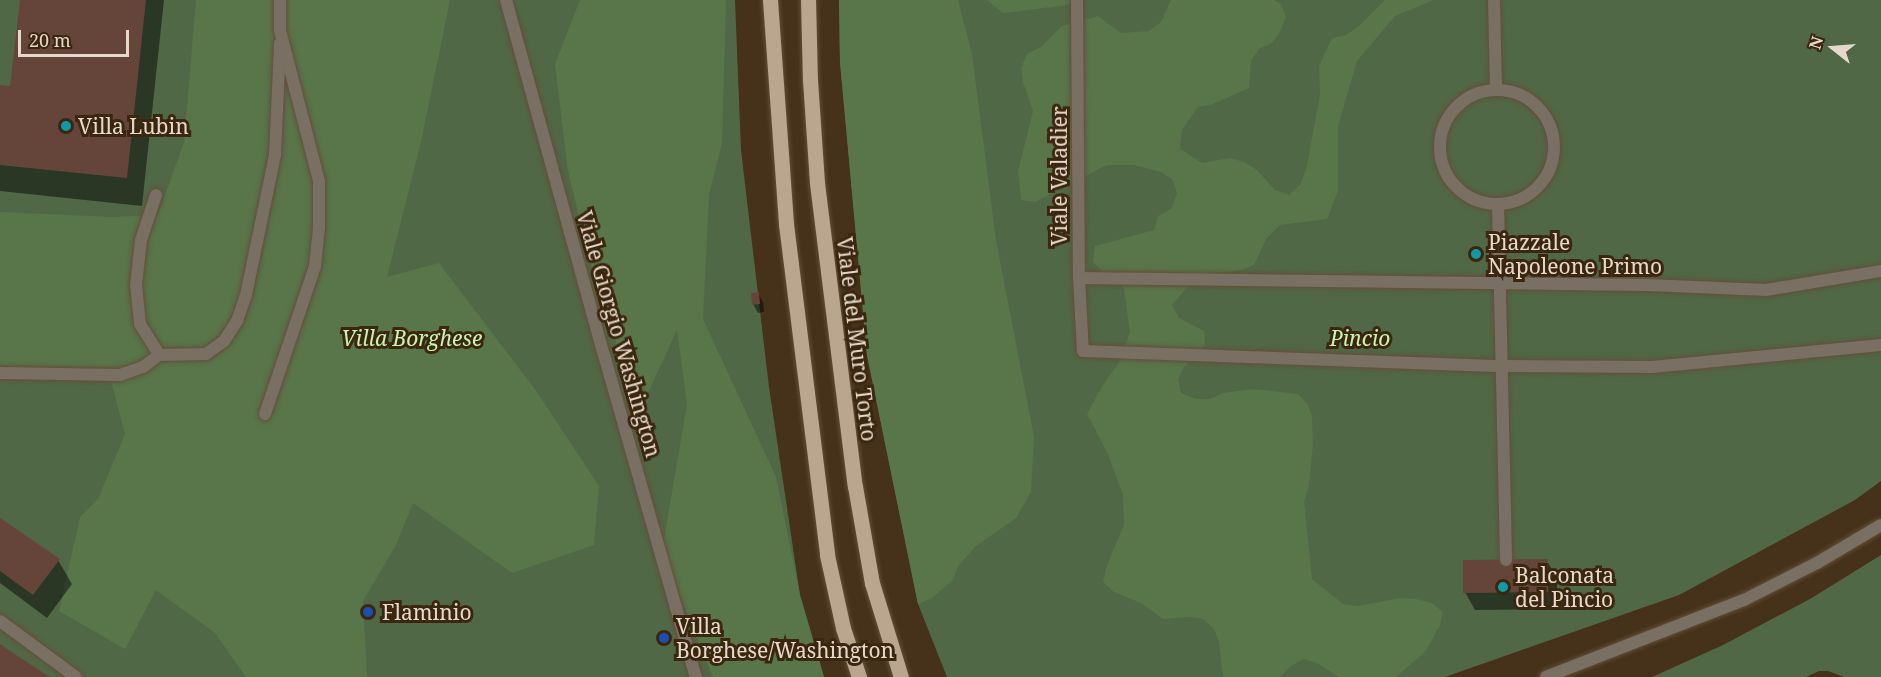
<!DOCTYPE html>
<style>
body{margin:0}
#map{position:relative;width:1881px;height:677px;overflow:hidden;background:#46311a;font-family:"Noto Serif",serif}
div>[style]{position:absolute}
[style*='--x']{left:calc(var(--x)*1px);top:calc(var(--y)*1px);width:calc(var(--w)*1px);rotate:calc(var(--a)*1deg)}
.green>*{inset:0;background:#516846}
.forest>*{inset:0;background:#59754a}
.shadow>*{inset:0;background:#0007}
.building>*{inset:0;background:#65453a}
.roads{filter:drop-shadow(0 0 2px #634f3a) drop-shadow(0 0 2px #634f3a)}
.service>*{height:12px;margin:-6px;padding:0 6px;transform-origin:6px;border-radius:6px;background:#796f63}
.pedestrian>*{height:12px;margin:-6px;padding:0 6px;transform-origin:6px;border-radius:6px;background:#796f63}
.pedestrian>.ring{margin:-6px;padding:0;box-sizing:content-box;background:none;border:12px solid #796f63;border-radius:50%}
.tertiary>*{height:12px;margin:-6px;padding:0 6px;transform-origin:6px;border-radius:6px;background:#796f63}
.primary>*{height:15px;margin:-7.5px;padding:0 7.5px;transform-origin:7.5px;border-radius:7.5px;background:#baa68f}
.dots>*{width:16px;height:16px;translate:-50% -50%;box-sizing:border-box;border:3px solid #3b270f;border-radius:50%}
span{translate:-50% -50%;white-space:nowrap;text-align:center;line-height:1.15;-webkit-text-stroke:6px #3b270f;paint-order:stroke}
.poi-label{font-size:21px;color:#e6d9cb}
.left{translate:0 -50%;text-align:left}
.street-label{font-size:21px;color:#e6d9cb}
.park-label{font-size:21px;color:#c7f4b0;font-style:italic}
.north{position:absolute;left:1803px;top:18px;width:60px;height:60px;-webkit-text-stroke:4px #3b270f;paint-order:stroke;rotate:287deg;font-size:16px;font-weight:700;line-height:24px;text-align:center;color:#e6d9cb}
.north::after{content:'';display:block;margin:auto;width:21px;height:27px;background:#e6d9cb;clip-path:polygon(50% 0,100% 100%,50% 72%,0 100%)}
.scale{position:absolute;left:18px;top:30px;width:111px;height:27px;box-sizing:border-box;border:3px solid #e6d9cb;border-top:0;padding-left:8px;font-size:18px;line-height:21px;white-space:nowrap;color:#e6d9cb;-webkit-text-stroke:4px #3b270f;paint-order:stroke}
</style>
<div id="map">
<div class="green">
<div style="clip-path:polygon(0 0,735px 0,741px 150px,769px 387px,800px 595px,824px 677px,0 677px)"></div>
<div style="clip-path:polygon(839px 0,1881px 0,1881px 481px,1855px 500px,1679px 595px,1445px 677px,947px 677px,918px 604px,867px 355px,840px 62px)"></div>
<div style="clip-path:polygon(1881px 555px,1881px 677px,1844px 677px,1828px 671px,1819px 671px,1806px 677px,1652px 677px,1723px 645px,1810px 599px)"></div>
</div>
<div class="forest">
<div style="clip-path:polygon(196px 0,450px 0,421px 142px,387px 277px,439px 263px,537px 392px,599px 486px,594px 545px,512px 573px,413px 503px,396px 545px,363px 601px,367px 677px,246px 677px,215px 633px,156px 590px,125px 649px,59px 611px,80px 517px,98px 499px,125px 434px,110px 377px,0 372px,0 212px,113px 217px,158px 215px,184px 142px)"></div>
<div style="clip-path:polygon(580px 0,726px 0,722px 143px,709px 194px,703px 319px,776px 477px,800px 595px,824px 677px,713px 677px,662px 551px,687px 404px,677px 330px,648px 393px,624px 368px,588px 254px,568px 171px,555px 64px)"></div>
<div style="clip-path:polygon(839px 0,958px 0,972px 54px,996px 240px,1034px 437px,1031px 492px,1016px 518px,976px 546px,958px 566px,953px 580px,932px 598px,918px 604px,867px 355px,840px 62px)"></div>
<div style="clip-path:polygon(987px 0,1076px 0,1067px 5px,1003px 13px)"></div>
<div style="clip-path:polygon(1171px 0,1274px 0,1281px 4px,1286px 17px,1280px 32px,1272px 43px,1259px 49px,1251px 61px,1249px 88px,1213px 104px,1198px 107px,1182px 130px,1180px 149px,1202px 163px,1230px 158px,1244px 162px,1257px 170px,1275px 190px,1289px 195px,1300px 185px,1306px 170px,1320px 95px,1319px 66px,1332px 38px,1346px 35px,1359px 26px,1385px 0,1434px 0,1395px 16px,1357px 61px,1338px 126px,1338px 191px,1327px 219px,1280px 225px,1266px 239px,1254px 265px,1242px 270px,1214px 273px,1190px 284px,1172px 305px,1179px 318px,1204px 331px,1205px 345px,1184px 367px,1178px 379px,1181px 393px,1196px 399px,1210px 399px,1223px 393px,1253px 389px,1298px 394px,1307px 403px,1312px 416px,1313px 443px,1309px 486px,1304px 501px,1312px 579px,1343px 604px,1358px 606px,1401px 598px,1416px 599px,1432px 603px,1443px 612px,1440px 625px,1426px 651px,1396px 677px,1339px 677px,1317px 663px,1303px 659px,1291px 666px,1280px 677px,1223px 677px,1219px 642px,1214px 629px,1203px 619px,1190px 617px,1163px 619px,1141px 603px,1114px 592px,1103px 582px,1107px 565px,1124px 525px,1123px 495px,1108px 454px,1087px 414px,1101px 388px,1120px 361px,1130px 332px,1124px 289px,1116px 278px,1104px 273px,1093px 262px,1095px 246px,1154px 230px,1158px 216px,1171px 209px,1177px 194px,1173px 180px,1161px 172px,1134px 165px,1107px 165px,1035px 202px,1021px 200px,1018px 171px,1033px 111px,1023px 82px,1021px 68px,1027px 54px,1041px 47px,1062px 26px,1098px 16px,1121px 33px,1149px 31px,1161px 22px)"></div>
</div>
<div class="shadow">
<div style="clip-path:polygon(21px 0,164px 0,142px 206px,0 191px,0 87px,12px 88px)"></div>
<div style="clip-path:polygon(758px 293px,763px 302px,764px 312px,758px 313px,753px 304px)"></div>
<div style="clip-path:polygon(0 520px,58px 560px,72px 584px,47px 618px,0 583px)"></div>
<div style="clip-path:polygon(1547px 561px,1557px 578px,1557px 609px,1475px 610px,1465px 592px)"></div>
</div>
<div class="building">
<div style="clip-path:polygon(20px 0,146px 0,127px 178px,0 165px,0 85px,10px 86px)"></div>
<div style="clip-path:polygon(759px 292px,760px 304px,752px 305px,751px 293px)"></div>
<div style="clip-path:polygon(0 518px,60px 559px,33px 595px,0 571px)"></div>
<div style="clip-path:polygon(1548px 559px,1548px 592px,1463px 593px,1463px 560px)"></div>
<div style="clip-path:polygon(0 644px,13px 653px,50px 677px,0 677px)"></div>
</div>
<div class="roads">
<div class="service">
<div style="--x:506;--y:0;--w:368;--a:74.6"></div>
<div style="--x:604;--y:355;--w:335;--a:74.1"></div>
<div style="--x:156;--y:195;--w:47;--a:108.4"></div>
<div style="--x:141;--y:240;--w:45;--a:96.3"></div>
<div style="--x:136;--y:285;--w:39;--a:84"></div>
<div style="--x:140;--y:324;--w:36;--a:58"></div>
<div style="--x:159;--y:355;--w:47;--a:-1.2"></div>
<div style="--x:206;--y:354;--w:22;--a:-36"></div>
<div style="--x:224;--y:341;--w:24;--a:-57"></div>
<div style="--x:237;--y:321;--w:28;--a:-71"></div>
<div style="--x:246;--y:295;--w:143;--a:-78.3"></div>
<div style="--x:275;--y:155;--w:112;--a:-87.4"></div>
<div style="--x:0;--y:373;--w:120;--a:1"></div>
<div style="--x:120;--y:375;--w:24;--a:-19"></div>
<div style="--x:143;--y:367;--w:20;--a:-37"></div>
<div style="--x:265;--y:414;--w:156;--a:-71.3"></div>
<div style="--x:315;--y:266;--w:39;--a:-84"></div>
<div style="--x:319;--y:227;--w:46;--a:-90"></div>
<div style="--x:319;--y:181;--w:156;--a:-104.5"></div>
<div style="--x:280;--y:30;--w:30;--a:-90"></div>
<div style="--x:0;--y:621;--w:94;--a:36.4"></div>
</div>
<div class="pedestrian">
<div style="--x:1077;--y:0;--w:278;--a:89.6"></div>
<div style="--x:1079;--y:278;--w:73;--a:86.9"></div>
<div style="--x:1083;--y:351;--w:419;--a:2.1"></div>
<div style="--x:1502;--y:366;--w:150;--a:0.4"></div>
<div style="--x:1652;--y:367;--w:230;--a:-5.5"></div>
<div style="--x:1494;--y:0;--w:90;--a:88.7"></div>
<div class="ring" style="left:1440px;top:90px;width:102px;height:102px"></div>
<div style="--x:1498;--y:204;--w:356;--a:88.7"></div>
<div style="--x:1079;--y:278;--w:569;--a:0.7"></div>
<div style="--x:1648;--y:285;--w:118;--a:2.4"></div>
<div style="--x:1766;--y:290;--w:117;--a:-9.4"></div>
</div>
<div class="tertiary">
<div style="--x:1546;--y:677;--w:212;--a:-21.3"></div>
<div style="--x:1744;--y:600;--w:82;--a:-26.9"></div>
<div style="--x:1817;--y:563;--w:74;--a:-30.7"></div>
</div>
<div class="primary">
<div style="--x:770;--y:0;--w:225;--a:85.9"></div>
<div style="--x:786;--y:224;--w:334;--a:82.9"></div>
<div style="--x:827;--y:555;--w:75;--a:77.6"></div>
<div style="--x:843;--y:628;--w:52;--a:71.9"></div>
<div style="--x:808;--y:0;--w:80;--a:88.6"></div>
<div style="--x:810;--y:80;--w:103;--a:86.1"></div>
<div style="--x:817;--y:183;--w:305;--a:82.9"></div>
<div style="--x:855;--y:486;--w:98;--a:80.1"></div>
<div style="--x:872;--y:583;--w:98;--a:72.9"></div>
</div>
</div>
<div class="dots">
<div style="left:66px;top:126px;background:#0f9aa8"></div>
<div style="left:1476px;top:254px;background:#0f9aa8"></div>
<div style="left:1503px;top:587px;background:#0f9aa8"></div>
<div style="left:368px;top:612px;background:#1a4fb4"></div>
<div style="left:664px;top:638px;background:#1a4fb4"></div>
</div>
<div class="poi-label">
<span class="left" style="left:78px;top:126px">Villa Lubin</span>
<span class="left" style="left:1488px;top:254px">Piazzale<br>Napoleone Primo</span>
<span class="left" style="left:1515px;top:587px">Balconata<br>del Pincio</span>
<span class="left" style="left:382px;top:612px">Flaminio</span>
<span class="left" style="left:676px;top:638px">Villa<br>Borghese/Washington</span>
</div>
<div class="street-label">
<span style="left:1059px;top:176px;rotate:-90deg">Viale Valadier</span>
<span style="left:619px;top:334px;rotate:74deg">Viale Giorgio Washington</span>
<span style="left:857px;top:339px;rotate:83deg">Viale del Muro Torto</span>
</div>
<div class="park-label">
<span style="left:412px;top:338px">Villa Borghese</span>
<span style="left:1360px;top:338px">Pincio</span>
</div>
<div class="north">N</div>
<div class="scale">20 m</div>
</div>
